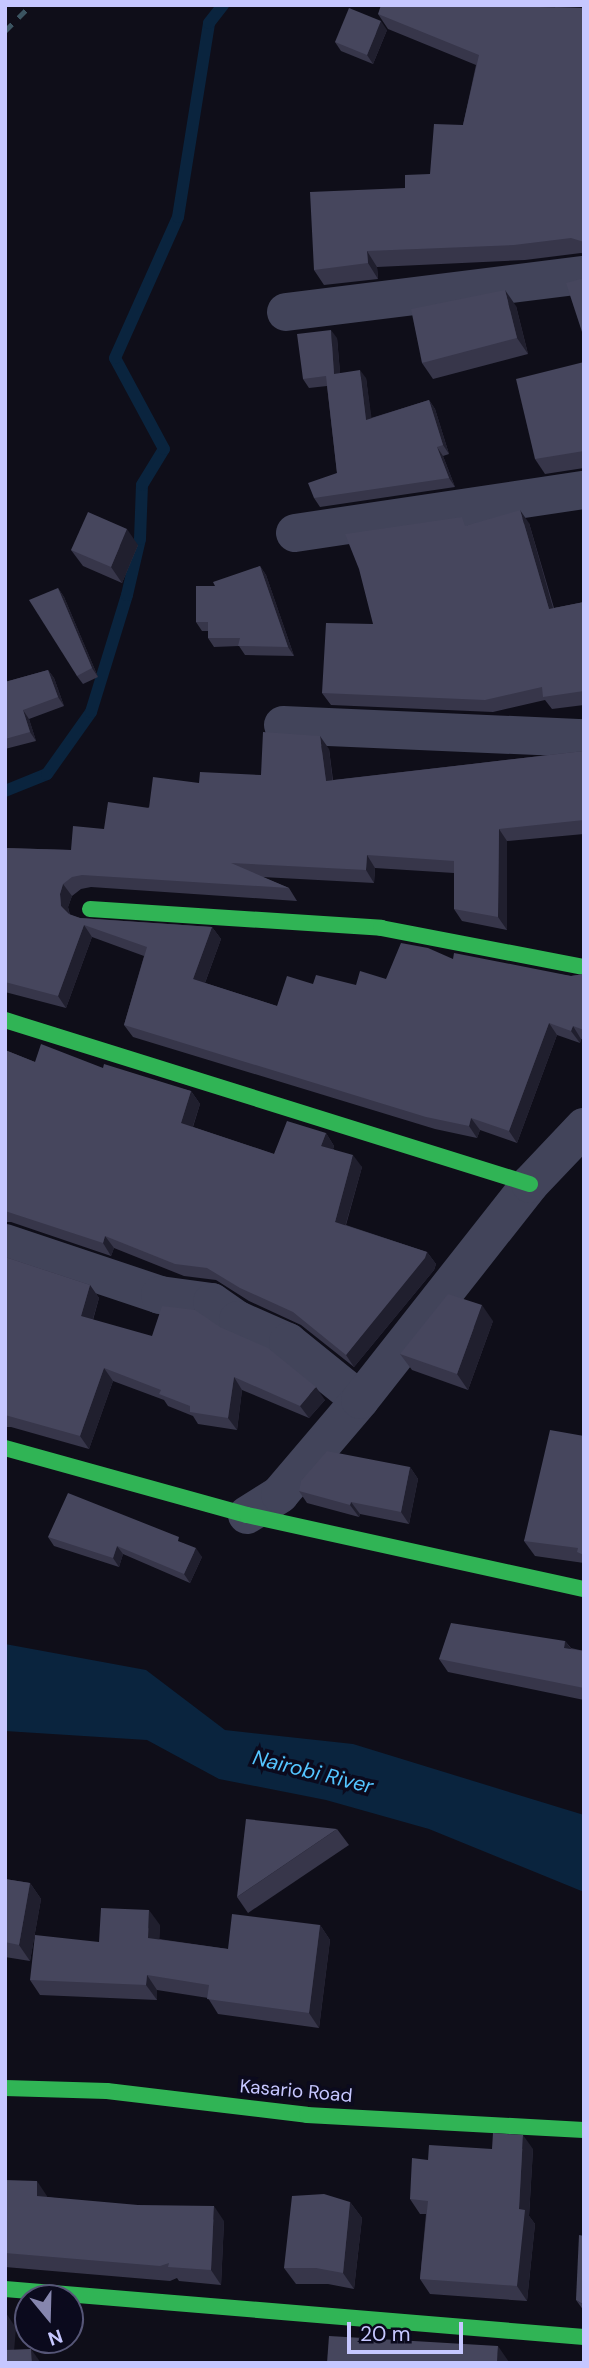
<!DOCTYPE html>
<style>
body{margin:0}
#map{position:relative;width:589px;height:2368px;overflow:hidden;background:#0f0e19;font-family:"DM Sans",sans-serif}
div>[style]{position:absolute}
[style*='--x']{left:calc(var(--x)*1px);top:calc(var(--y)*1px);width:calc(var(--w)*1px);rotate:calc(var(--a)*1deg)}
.water>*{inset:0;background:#0a243e}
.stream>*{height:12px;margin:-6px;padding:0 6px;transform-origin:6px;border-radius:6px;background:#0a243e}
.street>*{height:38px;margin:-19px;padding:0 19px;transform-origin:19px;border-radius:19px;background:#42445a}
.fast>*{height:16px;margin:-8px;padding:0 8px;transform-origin:8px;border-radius:8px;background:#30b455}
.rail>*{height:5px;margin-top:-2.5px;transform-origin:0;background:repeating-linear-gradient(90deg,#3b5461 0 10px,transparent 0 19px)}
.wall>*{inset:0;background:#37364a}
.shaded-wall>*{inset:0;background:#201f2e}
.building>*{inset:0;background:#46465d}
span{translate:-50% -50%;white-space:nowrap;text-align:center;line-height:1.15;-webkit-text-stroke:7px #0b0a1d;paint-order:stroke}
.street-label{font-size:19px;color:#c6c7ff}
.water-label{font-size:21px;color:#54c5ff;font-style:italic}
.frame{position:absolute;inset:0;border:7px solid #c6c7ff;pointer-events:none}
.north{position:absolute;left:14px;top:2284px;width:70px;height:70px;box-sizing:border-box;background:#0b0a1d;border:2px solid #565677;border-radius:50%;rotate:161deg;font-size:19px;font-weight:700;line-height:28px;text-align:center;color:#c6c7ff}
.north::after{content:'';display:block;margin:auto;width:24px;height:32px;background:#8686ae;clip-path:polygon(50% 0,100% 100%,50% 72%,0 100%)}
.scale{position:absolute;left:347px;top:2322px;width:116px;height:32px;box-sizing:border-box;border:4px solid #c6c7ff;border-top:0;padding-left:9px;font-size:21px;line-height:24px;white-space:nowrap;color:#c6c7ff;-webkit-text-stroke:5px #0b0a1d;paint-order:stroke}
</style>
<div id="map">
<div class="water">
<div style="clip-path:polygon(5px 1644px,146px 1670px,225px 1730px,353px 1744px,584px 1815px,584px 1892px,429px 1829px,326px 1800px,219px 1779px,147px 1740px,5px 1731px)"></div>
</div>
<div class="stream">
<div style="--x:5;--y:791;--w:45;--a:-22"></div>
<div style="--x:47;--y:774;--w:76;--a:-54.6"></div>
<div style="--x:91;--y:712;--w:122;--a:-72.9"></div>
<div style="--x:127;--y:595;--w:57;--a:-76.9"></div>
<div style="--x:140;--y:539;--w:54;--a:-87.9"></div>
<div style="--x:142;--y:485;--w:42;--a:-58.6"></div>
<div style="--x:164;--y:449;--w:103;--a:-118.3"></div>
<div style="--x:115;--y:358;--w:154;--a:-65.9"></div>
<div style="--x:178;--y:217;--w:196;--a:-80.9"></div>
<div style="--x:209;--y:23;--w:23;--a:-52"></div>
</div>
<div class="street">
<div style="--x:286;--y:312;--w:300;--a:-7.1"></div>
<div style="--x:295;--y:533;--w:292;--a:-8.5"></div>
<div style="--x:283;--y:725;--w:301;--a:2.5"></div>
<div style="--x:5;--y:1243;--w:163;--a:18.5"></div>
<div style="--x:160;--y:1295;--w:52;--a:7.7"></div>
<div style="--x:212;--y:1302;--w:32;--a:35"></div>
<div style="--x:238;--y:1320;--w:55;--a:23.7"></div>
<div style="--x:288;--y:1342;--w:92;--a:38.9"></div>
<div style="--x:247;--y:1515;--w:39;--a:-32"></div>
<div style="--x:280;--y:1494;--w:123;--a:-49.6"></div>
<div style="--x:360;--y:1400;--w:275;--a:-51.8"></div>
<div style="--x:530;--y:1184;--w:79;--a:-46.5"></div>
</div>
<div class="fast">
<div style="--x:90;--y:909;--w:292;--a:3.7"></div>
<div style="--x:381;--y:928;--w:207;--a:10.9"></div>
<div style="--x:5;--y:1020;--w:550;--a:17.35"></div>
<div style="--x:5;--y:1448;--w:251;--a:15.5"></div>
<div style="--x:247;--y:1515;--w:345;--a:12.4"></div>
<div style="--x:5;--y:2088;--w:102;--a:1.7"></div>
<div style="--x:107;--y:2091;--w:201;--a:6.8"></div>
<div style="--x:307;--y:2115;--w:277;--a:3.1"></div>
<div style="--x:5;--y:2289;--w:581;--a:4.74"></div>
</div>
<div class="rail">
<div style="--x:5;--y:31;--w:37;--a:-45"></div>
</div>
<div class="wall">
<div style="clip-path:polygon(556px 7px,584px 8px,584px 254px,581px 253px,525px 260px,377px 267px,378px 279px,324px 285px,314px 270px,405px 188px,430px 174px,463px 125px,476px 65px,388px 29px,378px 14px)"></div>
<div style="clip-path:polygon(387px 30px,373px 64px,341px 51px,335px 42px)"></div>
<div style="clip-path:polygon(516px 306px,528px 354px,433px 379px,422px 363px)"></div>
<div style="clip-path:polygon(337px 338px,340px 373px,366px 378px,371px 418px,429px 400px,435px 409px,449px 454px,443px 456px,455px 487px,320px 507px,314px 498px,337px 473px,327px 386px,309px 388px,303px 379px)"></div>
<div style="clip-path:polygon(584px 362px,584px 468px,545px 474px,535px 459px)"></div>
<div style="clip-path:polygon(529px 523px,554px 608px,584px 602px,584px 705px,552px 709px,545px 700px,493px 712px,331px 705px,322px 693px,373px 624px,468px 525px)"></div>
<div style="clip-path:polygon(138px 545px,122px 583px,83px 566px,71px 550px)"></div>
<div style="clip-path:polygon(260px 566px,266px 575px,294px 656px,245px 655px,239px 646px,214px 647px,208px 638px,208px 631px,202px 631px,196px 622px,215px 586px)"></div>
<div style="clip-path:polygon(58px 588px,64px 597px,98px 677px,83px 684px,77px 676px)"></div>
<div style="clip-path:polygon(48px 670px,54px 678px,64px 706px,29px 719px,36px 741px,5px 749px,5px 682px)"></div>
<div style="clip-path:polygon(329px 749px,333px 780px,584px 751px,584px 834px,507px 841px,507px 930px,462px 921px,454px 909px,454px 873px,375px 868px,374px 883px,262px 877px,289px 888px,297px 901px,91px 887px,81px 889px,72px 896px,68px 907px,70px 915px,80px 918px,212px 927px,221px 939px,205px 983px,277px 1006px,313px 984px,356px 985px,386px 979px,453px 959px,571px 976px,584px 974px,584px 1040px,581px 1039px,580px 1043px,557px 1035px,517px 1143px,480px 1130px,477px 1138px,435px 1129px,133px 1037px,124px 1025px,144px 956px,92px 937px,66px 1008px,5px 992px,5px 848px,71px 850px,104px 829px,199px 783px,261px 775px)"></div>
<div style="clip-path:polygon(5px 1050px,35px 1062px,103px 1068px,191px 1091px,200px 1104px,193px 1127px,274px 1154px,326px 1133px,334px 1146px,333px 1149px,362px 1167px,346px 1225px,427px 1252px,436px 1264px,434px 1270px,354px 1367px,301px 1325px,249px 1301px,216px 1280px,184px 1276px,114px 1248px,111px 1256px,11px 1222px,5px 1222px)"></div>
<div style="clip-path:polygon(5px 1257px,90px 1285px,99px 1298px,93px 1320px,325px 1400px,309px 1418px,242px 1390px,237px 1430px,198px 1424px,193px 1416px,168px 1406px,164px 1400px,113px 1381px,89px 1449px,11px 1427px,5px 1427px)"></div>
<div style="clip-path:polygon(493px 1321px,468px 1390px,412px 1370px,400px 1354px)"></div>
<div style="clip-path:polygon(584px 1436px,584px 1563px,535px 1556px,524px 1541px)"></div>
<div style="clip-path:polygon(410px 1467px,418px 1479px,409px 1524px,360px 1514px,359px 1517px,307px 1503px,299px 1491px)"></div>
<div style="clip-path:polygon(48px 1537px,183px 1543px,202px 1557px,190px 1583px,123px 1554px,119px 1567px,54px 1546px)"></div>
<div style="clip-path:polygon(565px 1641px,571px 1648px,584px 1651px,584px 1700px,448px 1672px,439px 1659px)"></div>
<div style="clip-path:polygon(337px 1829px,349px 1845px,248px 1913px,237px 1897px)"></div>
<div style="clip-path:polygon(5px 1879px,30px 1883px,41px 1899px,30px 1961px,5px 1957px)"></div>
<div style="clip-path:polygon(160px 1925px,159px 1939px,228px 1949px,320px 1925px,330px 1940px,319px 2028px,218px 2014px,208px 1998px,157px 1990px,157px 2000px,40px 1995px,30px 1980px,99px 1942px)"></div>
<div style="clip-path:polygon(492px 2149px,533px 2149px,529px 2216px,535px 2224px,527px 2301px,430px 2294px,420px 2279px,426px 2214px,420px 2214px,410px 2199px)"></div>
<div style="clip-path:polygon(5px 2180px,47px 2197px,224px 2221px,221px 2285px,179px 2281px,177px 2278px,170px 2281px,5px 2267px)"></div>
<div style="clip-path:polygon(350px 2202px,362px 2218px,354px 2289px,328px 2284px,296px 2284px,284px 2268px)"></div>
<div style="clip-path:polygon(576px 2300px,584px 2305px,584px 2311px)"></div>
</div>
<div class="shaded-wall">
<div style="clip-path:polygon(540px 5px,556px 5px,550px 22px,539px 7px)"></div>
<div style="clip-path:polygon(381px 21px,387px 30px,373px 64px,367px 55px)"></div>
<div style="clip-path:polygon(367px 251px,377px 267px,378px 279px,368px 263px)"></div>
<div style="clip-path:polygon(505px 290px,516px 306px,528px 354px,517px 338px)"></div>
<div style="clip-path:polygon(331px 330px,337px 338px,341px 383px,334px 374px)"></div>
<div style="clip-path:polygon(360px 370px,366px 378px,373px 428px,366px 420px)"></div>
<div style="clip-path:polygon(429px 400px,435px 409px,449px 454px,443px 445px)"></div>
<div style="clip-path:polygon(437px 447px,443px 456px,455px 487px,449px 478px)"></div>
<div style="clip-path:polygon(520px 510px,529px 523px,557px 622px,549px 609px)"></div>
<div style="clip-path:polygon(127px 529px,138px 545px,122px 583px,111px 567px)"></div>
<div style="clip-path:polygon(260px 566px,266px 575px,294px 656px,288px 647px)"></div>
<div style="clip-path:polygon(58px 588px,64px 597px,98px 677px,92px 668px)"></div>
<div style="clip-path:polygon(48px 670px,54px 678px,64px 706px,58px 697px)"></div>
<div style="clip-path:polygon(23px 710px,29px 719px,36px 741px,30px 732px)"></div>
<div style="clip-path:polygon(320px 736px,329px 749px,334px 793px,326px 781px)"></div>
<div style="clip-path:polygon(499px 829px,507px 841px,507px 930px,498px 917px)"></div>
<div style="clip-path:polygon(367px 855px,375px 868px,374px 883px,366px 870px)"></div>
<div style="clip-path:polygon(63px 884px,72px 896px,68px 907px,70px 918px,61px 906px,60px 894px)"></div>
<div style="clip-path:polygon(84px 925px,92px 937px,66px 1008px,58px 996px)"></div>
<div style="clip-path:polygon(212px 927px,221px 939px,202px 991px,193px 979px)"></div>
<div style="clip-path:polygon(549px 1023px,557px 1035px,517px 1143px,509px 1131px)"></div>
<div style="clip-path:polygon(573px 1026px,581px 1039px,580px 1043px,571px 1031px)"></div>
<div style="clip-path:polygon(191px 1091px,200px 1104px,190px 1135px,181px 1123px)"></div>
<div style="clip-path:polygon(471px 1118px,480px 1130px,477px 1138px,469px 1126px)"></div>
<div style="clip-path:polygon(326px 1133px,334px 1146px,330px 1158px,321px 1146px)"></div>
<div style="clip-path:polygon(353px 1155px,362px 1167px,343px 1234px,335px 1222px)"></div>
<div style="clip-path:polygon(105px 1236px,114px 1248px,111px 1256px,103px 1243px)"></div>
<div style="clip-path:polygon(427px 1252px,436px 1264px,434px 1270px,354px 1367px,346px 1355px)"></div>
<div style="clip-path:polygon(90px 1285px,99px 1298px,90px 1329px,81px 1316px)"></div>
<div style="clip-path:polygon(482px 1305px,493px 1321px,468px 1390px,457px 1374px)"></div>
<div style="clip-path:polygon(104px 1368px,113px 1381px,89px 1449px,80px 1436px)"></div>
<div style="clip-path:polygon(234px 1377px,242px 1390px,237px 1430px,228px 1418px)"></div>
<div style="clip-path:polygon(316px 1387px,325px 1400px,309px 1418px,300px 1406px)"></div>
<div style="clip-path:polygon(410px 1467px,418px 1479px,409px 1524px,401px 1512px)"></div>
<div style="clip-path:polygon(351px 1502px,360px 1514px,359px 1517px,350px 1505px)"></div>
<div style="clip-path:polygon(117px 1546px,123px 1554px,119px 1567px,113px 1558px)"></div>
<div style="clip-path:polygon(196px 1548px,202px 1557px,190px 1583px,184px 1574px)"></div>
<div style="clip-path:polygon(565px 1641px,575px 1654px,564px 1648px)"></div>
<div style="clip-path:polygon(30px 1883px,41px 1899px,30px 1961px,19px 1945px)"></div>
<div style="clip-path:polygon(149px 1910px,160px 1925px,159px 1953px,148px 1938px)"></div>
<div style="clip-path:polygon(320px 1925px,330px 1940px,319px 2028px,309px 2013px)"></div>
<div style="clip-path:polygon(147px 1975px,157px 1990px,157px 2000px,146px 1985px)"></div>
<div style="clip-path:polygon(523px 2135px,533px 2149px,529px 2216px,535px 2224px,527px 2301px,517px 2286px,519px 2209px)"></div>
<div style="clip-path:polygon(37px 2181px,47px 2196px,47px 2210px,37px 2196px)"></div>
<div style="clip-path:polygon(350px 2202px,362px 2218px,354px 2289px,343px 2273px)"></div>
<div style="clip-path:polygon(214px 2206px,224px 2221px,221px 2285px,211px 2270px)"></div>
<div style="clip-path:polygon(6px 2313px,16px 2328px,13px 2363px,5px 2354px)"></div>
<div style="clip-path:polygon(498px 2346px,509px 2362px,508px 2363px,497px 2363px)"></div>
<div style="clip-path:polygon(31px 2349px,41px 2363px,32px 2363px)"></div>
</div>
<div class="building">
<div style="clip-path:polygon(381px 5px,540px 5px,539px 7px,584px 8px,584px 242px,571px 238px,514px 245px,367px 251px,368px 263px,314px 270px,310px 192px,405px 188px,405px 175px,430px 174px,434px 124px,463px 125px,479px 55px,378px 14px)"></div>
<div style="clip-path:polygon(349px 8px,381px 21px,367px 55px,335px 42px)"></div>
<div style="clip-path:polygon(584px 278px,584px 338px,566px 283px)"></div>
<div style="clip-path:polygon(505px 290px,517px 338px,422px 363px,411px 309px)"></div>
<div style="clip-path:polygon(331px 330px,334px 374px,360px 370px,366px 420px,429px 400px,443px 445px,437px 447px,449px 478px,314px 498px,308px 483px,337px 473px,326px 376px,303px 379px,297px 334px)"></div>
<div style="clip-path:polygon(584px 362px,584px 451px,535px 459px,516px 379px)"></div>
<div style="clip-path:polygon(520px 510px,549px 609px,584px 602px,584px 691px,543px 697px,542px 687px,485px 700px,322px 693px,326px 623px,373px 624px,359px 569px,345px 534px,462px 517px,465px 526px)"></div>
<div style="clip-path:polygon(88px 512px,127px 529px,111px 567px,71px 550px)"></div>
<div style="clip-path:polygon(260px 566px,288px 647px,238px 646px,240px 638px,208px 638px,208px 622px,196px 622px,196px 586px,215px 586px,213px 582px)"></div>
<div style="clip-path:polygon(58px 588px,92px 668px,77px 676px,29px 600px)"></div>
<div style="clip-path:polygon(48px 670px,58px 697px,23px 710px,30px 732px,5px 739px,5px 682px)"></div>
<div style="clip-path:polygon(263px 732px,320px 736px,326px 781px,584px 751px,584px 820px,499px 829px,498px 917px,454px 909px,454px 861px,367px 855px,366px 870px,231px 863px,289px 888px,82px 875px,72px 877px,63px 884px,60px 894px,61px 906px,69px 914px,80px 918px,212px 927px,193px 979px,277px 1006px,287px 976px,313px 984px,316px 975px,356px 985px,360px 971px,386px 979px,401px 943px,428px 948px,453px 959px,454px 953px,571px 976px,584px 974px,584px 1030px,573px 1026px,571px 1031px,549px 1023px,509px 1131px,471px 1118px,469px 1126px,426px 1117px,124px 1025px,147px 947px,84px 925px,58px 996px,5px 982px,5px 848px,71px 850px,73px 826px,104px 829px,108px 802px,149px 808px,153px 777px,199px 783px,200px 772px,261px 775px)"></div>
<div style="clip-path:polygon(41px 1044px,103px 1068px,104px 1064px,191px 1091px,181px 1123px,274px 1154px,287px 1121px,326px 1133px,321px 1146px,353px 1155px,335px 1222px,427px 1252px,425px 1258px,346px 1355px,293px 1312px,240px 1288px,207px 1268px,175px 1264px,105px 1236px,103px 1243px,5px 1211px,5px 1050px,35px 1062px)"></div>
<div style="clip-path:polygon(5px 1257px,90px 1285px,81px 1316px,152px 1336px,162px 1306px,195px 1310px,220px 1327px,268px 1348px,316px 1387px,300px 1406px,234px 1377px,228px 1418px,190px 1412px,190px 1406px,159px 1394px,161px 1390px,104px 1368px,80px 1436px,5px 1415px)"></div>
<div style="clip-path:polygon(448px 1294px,482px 1305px,457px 1374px,400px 1354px)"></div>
<div style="clip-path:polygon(550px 1430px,584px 1436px,584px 1555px,577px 1552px,578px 1548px,524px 1541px)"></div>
<div style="clip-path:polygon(327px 1451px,410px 1467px,401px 1512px,351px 1502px,350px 1505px,299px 1491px,301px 1481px)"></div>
<div style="clip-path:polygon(68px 1493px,179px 1537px,178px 1541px,196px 1548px,184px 1574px,117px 1546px,113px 1558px,48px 1537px)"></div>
<div style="clip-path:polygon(451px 1623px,565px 1641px,564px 1648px,584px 1651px,584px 1688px,439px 1659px)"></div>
<div style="clip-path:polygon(246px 1819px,337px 1829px,237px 1897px)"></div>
<div style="clip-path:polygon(5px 1879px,30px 1883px,19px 1945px,5px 1942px)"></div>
<div style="clip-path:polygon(101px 1908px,149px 1910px,148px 1938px,228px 1949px,232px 1914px,320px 1925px,309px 2013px,207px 1999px,209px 1985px,147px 1975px,146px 1985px,30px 1980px,35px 1935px,99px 1942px)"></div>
<div style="clip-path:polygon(493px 2133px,523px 2135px,519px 2209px,525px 2210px,517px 2286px,420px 2279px,428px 2201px,410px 2199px,412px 2158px,428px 2160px,429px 2145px,492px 2149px)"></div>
<div style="clip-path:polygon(5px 2180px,37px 2181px,37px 2196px,138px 2205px,214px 2206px,211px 2270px,168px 2267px,169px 2263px,160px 2266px,5px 2253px)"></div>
<div style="clip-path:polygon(324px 2194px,350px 2202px,343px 2273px,316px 2268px,284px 2268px,292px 2196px)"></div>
<div style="clip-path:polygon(579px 2235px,584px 2236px,584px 2305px,576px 2300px)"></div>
<div style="clip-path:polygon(329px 2336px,498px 2346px,497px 2363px,327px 2363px)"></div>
<div style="clip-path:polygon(31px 2349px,32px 2363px,5px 2363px,5px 2350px)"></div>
</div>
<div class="street-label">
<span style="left:296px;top:2091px;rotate:5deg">Kasario Road</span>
</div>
<div class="water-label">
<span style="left:313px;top:1772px;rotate:14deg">Nairobi River</span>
</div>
<div class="frame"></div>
<div class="north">N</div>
<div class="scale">20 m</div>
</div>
